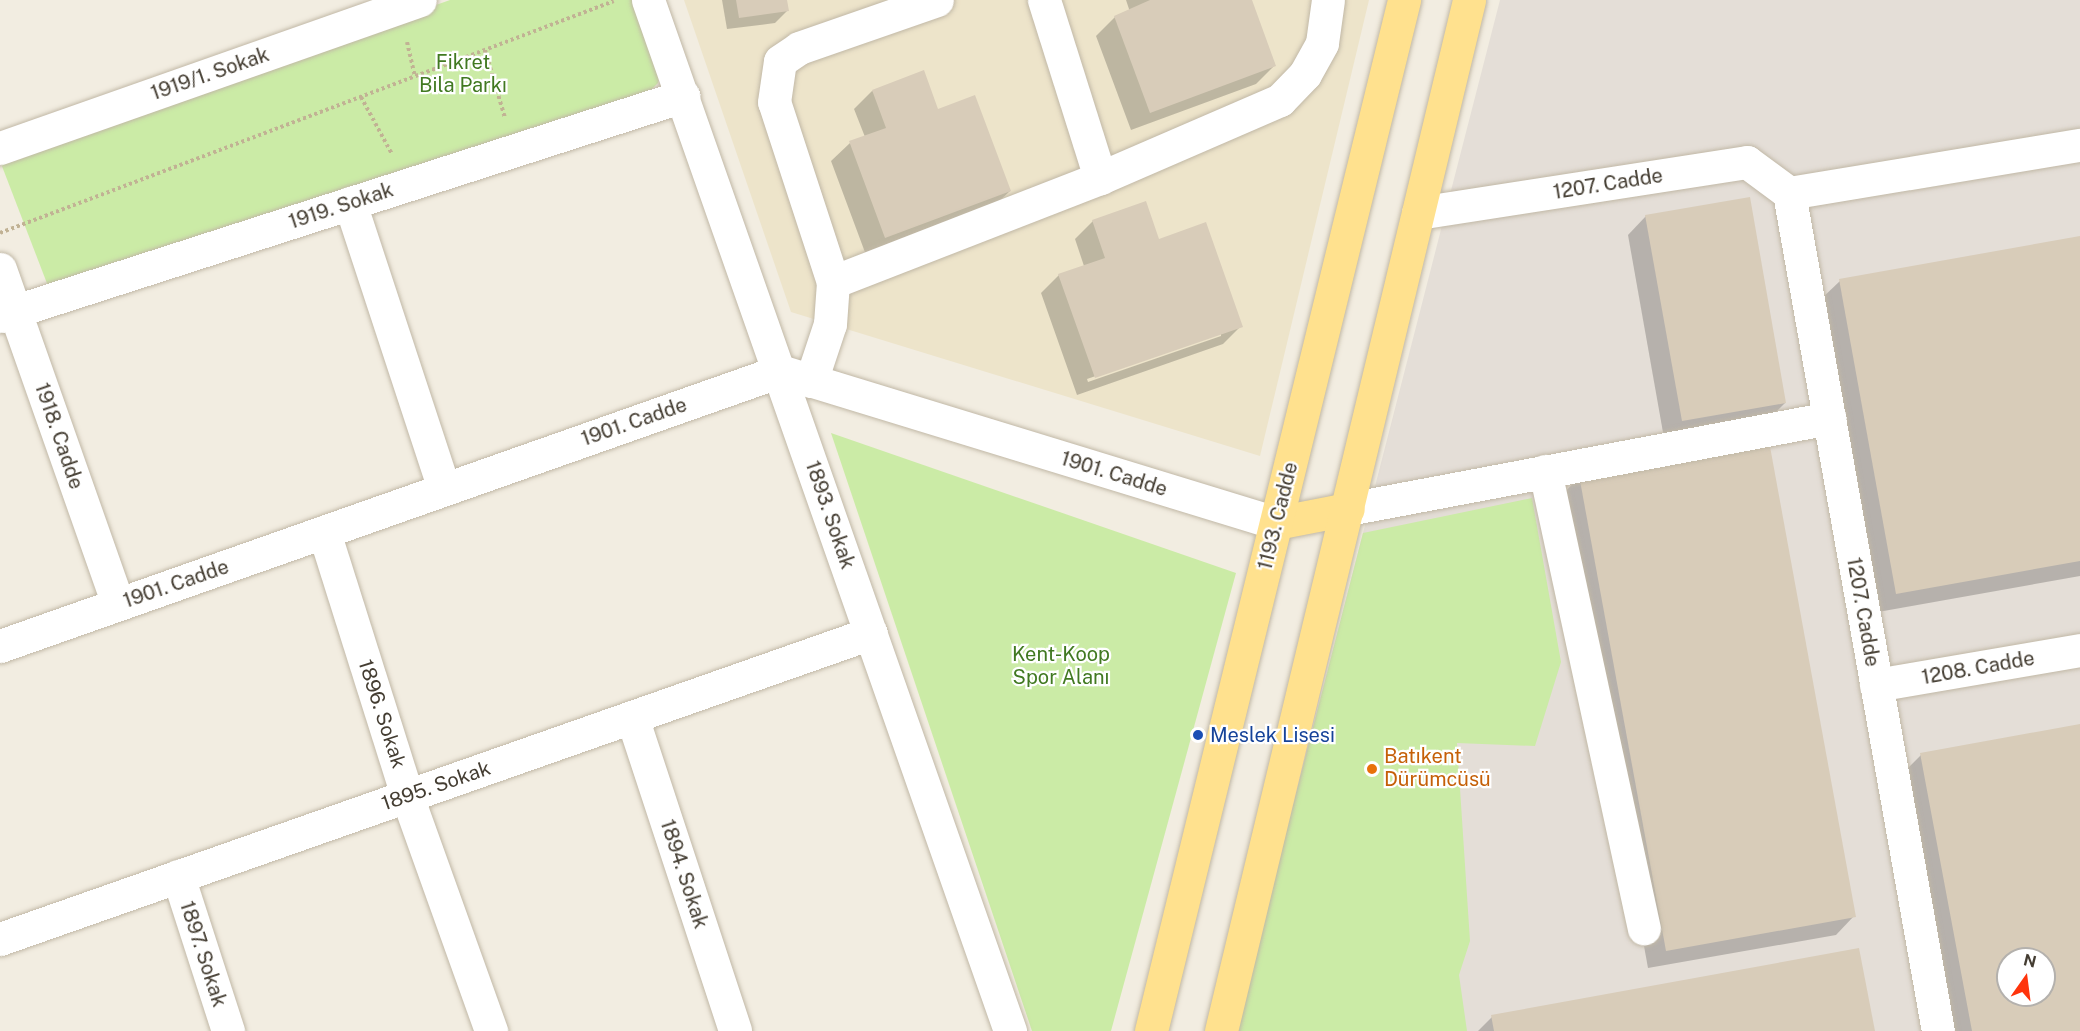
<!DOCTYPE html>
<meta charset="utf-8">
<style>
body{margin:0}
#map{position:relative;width:2080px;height:1031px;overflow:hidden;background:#f2ede1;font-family:"Public Sans",sans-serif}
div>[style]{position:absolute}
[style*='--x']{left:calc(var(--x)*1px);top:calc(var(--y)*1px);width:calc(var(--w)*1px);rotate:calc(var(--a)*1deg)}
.industrial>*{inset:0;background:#e4ded7}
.education>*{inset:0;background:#ede4ca}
.green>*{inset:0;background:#cbeba6}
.shadow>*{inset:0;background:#0003}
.building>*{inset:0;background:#d8ccb9}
.path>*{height:4px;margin-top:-2px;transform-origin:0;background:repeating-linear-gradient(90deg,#c1b294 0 3px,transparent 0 6px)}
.roads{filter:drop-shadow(0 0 2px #c1b8a6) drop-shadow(0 0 2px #c1b8a6)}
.minor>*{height:33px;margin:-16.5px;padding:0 16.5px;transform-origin:16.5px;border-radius:16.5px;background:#fff}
.major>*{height:33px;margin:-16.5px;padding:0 16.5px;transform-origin:16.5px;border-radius:16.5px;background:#ffe18e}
.dots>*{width:16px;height:16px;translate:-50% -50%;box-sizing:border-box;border:3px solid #fff;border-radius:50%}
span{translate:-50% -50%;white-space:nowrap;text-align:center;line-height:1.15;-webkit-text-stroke:4.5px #fff;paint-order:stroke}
.park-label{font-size:20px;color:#417921}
.street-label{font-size:20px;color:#443d32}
.transit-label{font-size:20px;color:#164399}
.left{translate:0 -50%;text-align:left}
.food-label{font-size:20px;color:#c56008}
.north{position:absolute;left:1996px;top:947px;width:60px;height:60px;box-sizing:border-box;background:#fff;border:2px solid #b4b1ad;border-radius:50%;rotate:14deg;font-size:16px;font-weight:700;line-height:24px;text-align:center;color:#443d32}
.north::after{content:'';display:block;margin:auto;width:21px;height:27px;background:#ff340c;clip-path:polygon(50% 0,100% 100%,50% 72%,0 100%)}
</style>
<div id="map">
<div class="industrial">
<div style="clip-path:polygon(evenodd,1500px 0,2080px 0,2080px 1031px,1235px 1031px,1500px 0,2008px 959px,2044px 959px,2044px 995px,2008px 995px,2008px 959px)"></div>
</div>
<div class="education">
<div style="clip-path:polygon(684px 0,1369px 0,1260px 456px,791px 312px)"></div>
</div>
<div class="green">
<div style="clip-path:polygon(450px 0,635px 0,660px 72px,658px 83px,649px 92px,48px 286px,0 161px)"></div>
<div style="clip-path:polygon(831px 433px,1236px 573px,1111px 1031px,1032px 1031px)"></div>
<div style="clip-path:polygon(1532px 498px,1561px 662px,1535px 746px,1457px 743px,1470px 941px,1459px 975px,1467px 1031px,1235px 1031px,1363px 533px)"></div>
</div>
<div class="shadow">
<div style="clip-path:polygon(722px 0,786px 0,788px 10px,775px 23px,727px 29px)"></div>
<div style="clip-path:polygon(1126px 0,1250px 0,1275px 65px,1256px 84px,1131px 130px,1096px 36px,1115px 17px,1130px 12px)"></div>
<div style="clip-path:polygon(872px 91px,937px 111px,1010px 191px,991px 209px,866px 255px,831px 161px,850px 143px,865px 137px,854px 109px)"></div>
<div style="clip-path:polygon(1646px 216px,1785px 403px,1767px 421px,1664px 438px,1628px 235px)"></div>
<div style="clip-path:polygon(evenodd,1093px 221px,1241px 326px,1223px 344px,1077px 395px,1041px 293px,1059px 275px,1084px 266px,1075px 239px,1093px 221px,1221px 333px,1221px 336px,1088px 382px,1087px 379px,1221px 333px)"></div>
<div style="clip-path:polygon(2080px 238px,2080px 576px,1878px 612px,1821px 299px,1840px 281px)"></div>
<div style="clip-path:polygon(1580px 476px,1854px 916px,1836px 935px,1648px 968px,1562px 495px)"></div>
<div style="clip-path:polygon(evenodd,2080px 726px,2080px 1031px,1951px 1031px,1903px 773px,1921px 755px,2080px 726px,2008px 959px,2044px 959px,2044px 995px,2008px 995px,2008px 959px)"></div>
<div style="clip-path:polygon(1492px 1017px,1873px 1031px,1478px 1031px)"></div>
</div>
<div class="building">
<div style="clip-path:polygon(736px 0,787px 0,789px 11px,739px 18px)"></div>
<div style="clip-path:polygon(1150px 0,1252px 0,1276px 66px,1150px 113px,1114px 16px)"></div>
<div style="clip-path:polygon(924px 70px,938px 109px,975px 95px,1011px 191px,885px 238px,849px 141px,886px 128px,872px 90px)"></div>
<div style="clip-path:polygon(1750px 197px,1786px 403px,1682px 421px,1645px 215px)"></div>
<div style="clip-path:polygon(1146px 201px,1159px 239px,1206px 222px,1243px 327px,1095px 378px,1058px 274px,1105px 258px,1092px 220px)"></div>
<div style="clip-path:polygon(2080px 236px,2080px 561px,1896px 594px,1839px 279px)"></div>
<div style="clip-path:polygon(1769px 441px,1856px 917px,1666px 951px,1579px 475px)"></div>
<div style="clip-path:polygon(evenodd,2080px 724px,2080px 1031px,1972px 1031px,1920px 753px,2080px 724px,2008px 959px,2044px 959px,2044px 995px,2008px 995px,2008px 959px)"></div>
<div style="clip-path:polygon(1859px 948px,1875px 1031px,1494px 1031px,1491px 1015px)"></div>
</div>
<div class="path">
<div style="--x:407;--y:42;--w:35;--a:77"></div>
<div style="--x:485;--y:50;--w:71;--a:73.6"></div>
<div style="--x:361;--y:97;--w:65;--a:61.5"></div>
<div style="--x:0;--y:233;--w:656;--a:-20.7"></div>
</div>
<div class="roads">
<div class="minor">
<div style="--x:648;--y:0;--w:1093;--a:70.65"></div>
<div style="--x:1044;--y:0;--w:187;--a:72.5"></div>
<div style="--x:0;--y:148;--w:445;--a:-19.4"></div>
<div style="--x:1789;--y:193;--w:851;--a:79.92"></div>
<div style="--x:350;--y:203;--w:301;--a:71.8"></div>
<div style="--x:1418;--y:213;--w:333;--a:-8.8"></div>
<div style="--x:1747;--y:162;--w:52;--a:36.4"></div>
<div style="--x:1789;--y:193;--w:295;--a:-9.4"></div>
<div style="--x:0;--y:269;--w:355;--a:70.6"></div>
<div style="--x:833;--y:282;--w:287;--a:-21.3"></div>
<div style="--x:1100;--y:178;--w:196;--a:-23.4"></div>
<div style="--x:1280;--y:100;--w:36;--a:-46"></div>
<div style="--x:1305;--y:74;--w:35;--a:-61"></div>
<div style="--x:1322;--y:43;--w:43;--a:-82.1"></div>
<div style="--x:0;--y:316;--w:718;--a:-17.85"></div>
<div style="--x:811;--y:381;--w:60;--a:-71.6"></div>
<div style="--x:830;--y:324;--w:42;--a:-85.9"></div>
<div style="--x:833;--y:282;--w:189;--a:-108.1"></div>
<div style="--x:774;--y:102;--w:41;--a:-81.7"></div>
<div style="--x:780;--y:61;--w:23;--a:-34"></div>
<div style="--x:799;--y:48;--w:146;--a:-19.2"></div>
<div style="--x:1545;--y:471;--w:468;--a:77.8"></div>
<div style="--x:1348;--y:509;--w:490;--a:-10.7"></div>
<div style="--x:324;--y:532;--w:277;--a:72.5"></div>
<div style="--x:407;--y:796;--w:250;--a:70.3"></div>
<div style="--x:0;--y:646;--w:827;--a:-19.42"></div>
<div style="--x:780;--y:371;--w:519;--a:17.04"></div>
<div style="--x:1876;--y:685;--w:207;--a:-9.7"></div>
<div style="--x:632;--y:717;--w:330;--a:71.8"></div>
<div style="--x:178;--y:876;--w:163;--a:72.1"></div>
<div style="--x:0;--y:939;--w:923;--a:-19.36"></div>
</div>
<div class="major">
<div style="--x:1276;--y:523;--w:73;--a:-11"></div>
<div style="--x:1151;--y:1031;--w:1062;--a:-76.21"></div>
<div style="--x:1221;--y:1031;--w:1060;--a:-76.47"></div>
</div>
</div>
<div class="dots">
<div style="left:1198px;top:735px;background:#1a4fb4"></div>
<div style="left:1372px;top:769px;background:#e8710a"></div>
</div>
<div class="park-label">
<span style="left:463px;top:74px">Fikret<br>Bila Parkı</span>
<span style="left:1061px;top:666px">Kent-Koop<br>Spor Alanı</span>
</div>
<div class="street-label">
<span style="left:210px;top:74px;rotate:-19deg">1919/1. Sokak</span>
<span style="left:1608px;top:184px;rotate:-9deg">1207. Cadde</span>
<span style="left:341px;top:206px;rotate:-18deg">1919. Sokak</span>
<span style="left:634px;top:422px;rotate:-19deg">1901. Cadde</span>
<span style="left:59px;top:436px;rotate:71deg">1918. Cadde</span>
<span style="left:1114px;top:474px;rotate:17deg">1901. Cadde</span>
<span style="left:830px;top:515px;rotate:71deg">1893. Sokak</span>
<span style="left:1278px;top:516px;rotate:-76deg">1193. Cadde</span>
<span style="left:176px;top:584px;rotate:-19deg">1901. Cadde</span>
<span style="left:1863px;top:612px;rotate:80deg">1207. Cadde</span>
<span style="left:1978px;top:668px;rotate:-10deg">1208. Cadde</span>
<span style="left:382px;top:714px;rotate:72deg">1896. Sokak</span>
<span style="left:436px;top:786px;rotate:-19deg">1895. Sokak</span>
<span style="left:684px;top:874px;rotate:72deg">1894. Sokak</span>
<span style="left:203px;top:954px;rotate:72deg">1897. Sokak</span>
</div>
<div class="transit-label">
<span class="left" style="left:1210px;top:735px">Meslek Lisesi</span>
</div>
<div class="food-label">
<span class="left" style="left:1384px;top:768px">Batıkent<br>Dürümcüsü</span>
</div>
<div class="north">N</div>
</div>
